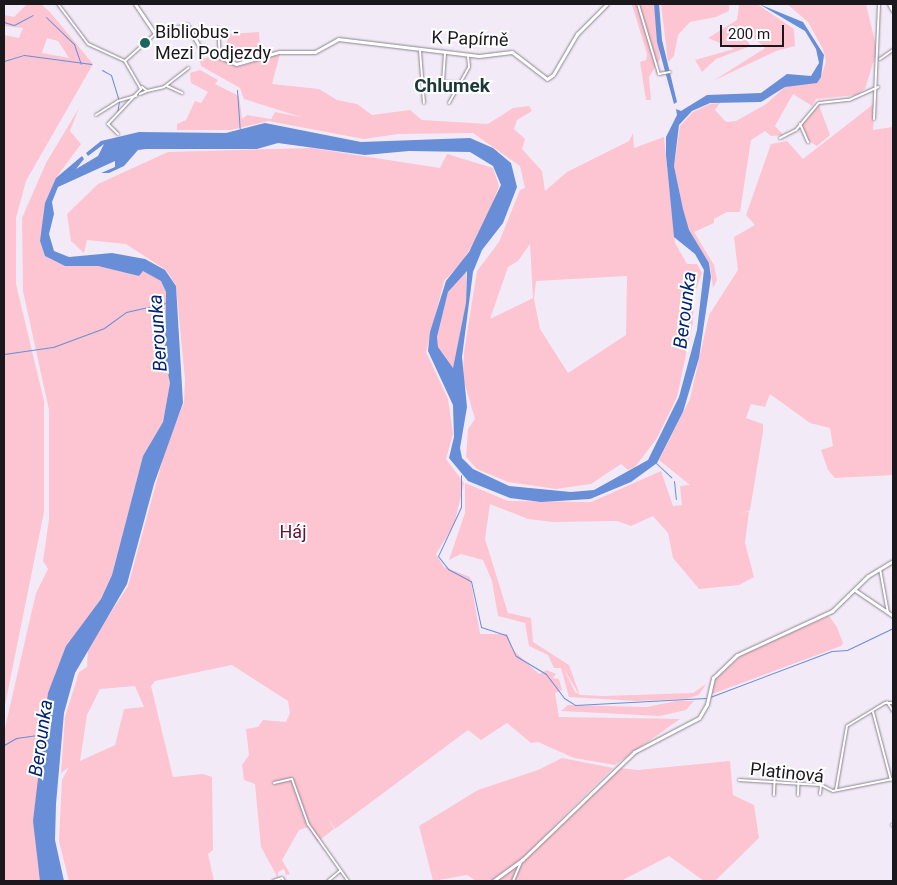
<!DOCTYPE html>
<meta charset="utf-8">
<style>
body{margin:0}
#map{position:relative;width:897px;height:885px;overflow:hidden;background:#f3eaf8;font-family:Roboto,sans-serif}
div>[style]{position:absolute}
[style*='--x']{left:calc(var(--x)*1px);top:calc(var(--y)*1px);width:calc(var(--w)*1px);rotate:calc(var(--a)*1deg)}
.green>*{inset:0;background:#fcc5d1}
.water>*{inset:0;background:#678ed7}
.stream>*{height:1px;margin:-0.5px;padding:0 0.5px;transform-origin:0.5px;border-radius:0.5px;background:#678ed7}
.roads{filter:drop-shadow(0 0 1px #8b8390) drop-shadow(0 0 1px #8b8390)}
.street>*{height:2px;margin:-1px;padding:0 1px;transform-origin:1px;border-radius:1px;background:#fff}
.secondary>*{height:3px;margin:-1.5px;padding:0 1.5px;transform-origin:1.5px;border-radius:1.5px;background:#fff}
.dots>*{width:14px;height:14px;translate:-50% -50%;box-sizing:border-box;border:2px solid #fff;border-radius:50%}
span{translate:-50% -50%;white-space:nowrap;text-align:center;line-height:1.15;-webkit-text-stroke:4px #fff;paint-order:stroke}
.poi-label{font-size:18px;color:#1b181d}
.left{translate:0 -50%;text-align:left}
.street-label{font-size:18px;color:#1b181d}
.park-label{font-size:18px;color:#651131}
.neighbourhood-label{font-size:19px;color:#183935;font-weight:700}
.water-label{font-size:19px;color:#002377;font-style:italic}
.frame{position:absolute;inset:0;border:5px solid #1b181d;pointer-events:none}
.scale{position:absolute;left:720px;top:25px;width:64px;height:22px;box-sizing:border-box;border:2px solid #1b181d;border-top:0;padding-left:6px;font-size:15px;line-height:18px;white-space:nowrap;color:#1b181d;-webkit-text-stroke:4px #fff;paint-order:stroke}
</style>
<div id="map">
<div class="green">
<div style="clip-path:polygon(evenodd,27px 4px,41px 4px,50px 12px,93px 64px,26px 181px,16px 218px,16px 284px,44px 401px,44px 512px,4px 710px,4px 35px,19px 38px,23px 28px,4px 26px,4px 15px,14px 17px,27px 4px,47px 38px,58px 41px,69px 58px,42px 53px,47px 38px)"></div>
<div style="clip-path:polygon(654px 4px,660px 59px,649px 77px,651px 100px,646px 100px,640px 62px,646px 60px,647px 54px,632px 5px)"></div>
<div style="clip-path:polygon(661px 4px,757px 4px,794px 29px,795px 46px,776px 51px,713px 81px,765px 48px,740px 25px,737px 27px,751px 46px,716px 59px,702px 72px,695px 60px,734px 49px,708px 38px,737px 20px,739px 5px,729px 5px,729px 11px,716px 17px,690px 22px,678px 35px,674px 56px,668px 62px)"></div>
<div style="clip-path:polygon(787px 4px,866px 4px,877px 50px,865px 89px,856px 95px,816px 99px,812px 106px,793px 94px,775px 126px,783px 135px,771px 136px,765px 131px,751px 140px,740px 212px,727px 212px,714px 219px,714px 223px,694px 232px,714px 265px,717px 280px,713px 288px,710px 264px,688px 230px,683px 209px,674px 166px,680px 126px,693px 112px,710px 104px,720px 103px,715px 110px,726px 122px,736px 121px,766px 104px,785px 87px,821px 77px,826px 61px,823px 49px,808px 22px)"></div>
<div style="clip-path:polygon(259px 32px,260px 52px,228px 54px,227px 34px)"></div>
<div style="clip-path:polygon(evenodd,280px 54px,272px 84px,319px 89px,337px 100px,357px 104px,372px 115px,410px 110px,422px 120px,488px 124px,513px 108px,529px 106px,532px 111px,517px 120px,514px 129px,525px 139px,522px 149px,542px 171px,545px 191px,567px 172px,629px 141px,633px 133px,634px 148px,664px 137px,675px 243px,687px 264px,697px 264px,702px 273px,694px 295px,693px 322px,677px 397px,657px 438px,635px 467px,628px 470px,621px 464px,591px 484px,556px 489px,508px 482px,477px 469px,466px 457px,468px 429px,475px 419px,463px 378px,464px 352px,477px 271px,499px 242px,520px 190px,525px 188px,520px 166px,473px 133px,398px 134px,364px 139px,268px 121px,231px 130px,177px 130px,177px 124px,186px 120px,195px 101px,201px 103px,208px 92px,191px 83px,190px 73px,200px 70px,218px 80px,215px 84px,239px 96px,242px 119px,247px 115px,271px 119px,275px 112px,301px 117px,244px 99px,240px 88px,201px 66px,200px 60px,209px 57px,241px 66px,280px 54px,530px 244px,533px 298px,490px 319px,508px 267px,518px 261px,530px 244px,280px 54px,627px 276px,626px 335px,568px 373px,540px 329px,534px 299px,536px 281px,627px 276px)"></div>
<div style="clip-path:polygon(876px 102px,873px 130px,893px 127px,893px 475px,835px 478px,828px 470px,821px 450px,833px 446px,830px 428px,810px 423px,770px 394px,765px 407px,751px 404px,746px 418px,763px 424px,763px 432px,750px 510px,739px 514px,749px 511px,745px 543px,754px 577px,739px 585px,699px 589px,673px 558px,668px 533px,653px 516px,631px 526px,617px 521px,553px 522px,528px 519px,490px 504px,485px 539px,508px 613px,531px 618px,533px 642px,569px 665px,579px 693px,621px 694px,578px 693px,563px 667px,575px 692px,581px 695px,604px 696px,693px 693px,706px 684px,699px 695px,686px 699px,636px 701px,569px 697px,561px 668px,554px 668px,548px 655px,529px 646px,525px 623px,498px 616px,492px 581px,483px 560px,461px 554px,449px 560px,465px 513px,465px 483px,508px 501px,591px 502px,661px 471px,673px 506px,682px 505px,680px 486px,690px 485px,659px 460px,690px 399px,709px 315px,738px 270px,734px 237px,755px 225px,746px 215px,771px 144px,787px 141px,803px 159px)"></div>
<div style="clip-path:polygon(819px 105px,830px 135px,817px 146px,810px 142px,802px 125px)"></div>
<div style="clip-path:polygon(79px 108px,70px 131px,81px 144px,56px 178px,40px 241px,45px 256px,65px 266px,98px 266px,139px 276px,143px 270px,161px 281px,166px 292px,165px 360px,170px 383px,163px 422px,143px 456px,112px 575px,101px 599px,66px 646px,40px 881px,4px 881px,4px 732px,36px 593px,48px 569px,43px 561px,49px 519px,49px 410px,23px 291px,22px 218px,46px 163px)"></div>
<div style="clip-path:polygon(evenodd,311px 148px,440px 168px,447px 154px,493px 168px,499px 186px,485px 224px,462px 262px,444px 281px,426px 352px,448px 399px,453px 434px,446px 459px,464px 483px,454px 525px,436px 554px,444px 567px,470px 577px,480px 634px,507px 634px,513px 650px,539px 674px,547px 670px,556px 674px,553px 678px,559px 679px,562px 690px,555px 693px,559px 717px,680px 719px,615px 765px,574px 758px,538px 742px,531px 743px,507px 723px,481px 740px,468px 730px,335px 829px,327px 817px,334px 829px,317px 842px,308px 827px,299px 830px,282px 860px,290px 874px,286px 875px,284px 869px,278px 872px,278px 878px,261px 847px,255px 784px,244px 780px,242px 765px,249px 755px,246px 729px,258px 727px,263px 720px,286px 722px,290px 713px,288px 701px,232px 665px,155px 681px,151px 686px,173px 777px,203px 774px,212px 777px,213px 850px,208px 854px,214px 881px,69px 881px,59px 841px,62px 780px,69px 767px,61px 773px,65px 717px,79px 672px,87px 667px,88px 648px,128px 586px,166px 447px,184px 403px,185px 380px,176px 285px,166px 270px,126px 244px,87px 240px,84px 253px,71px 241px,67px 214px,98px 184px,168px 152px,311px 148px,135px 686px,144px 707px,124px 709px,115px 745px,80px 761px,87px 715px,100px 689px,135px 686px)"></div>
<div style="clip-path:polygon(466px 270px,466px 304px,453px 368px,438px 347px,437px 337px,448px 292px)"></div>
<div style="clip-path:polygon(829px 616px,837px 627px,843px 643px,841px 646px,712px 694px,715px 679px,743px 654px)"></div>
<div style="clip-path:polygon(676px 701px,694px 701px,686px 710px,660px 716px,561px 711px,568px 705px,647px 707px)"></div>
<div style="clip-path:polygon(562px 758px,613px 768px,521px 858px,491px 881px,476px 881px,467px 875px,433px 881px,419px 826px,478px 790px,538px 770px)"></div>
<div style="clip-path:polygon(730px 761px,733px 795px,754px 805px,759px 838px,715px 881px,704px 881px,669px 856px,621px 881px,514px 881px,518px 871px,513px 881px,494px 881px,619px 768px,638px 770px)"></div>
</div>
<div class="water">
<div style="clip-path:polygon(654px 4px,659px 4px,662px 40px,677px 102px,674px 104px,657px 42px)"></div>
<div style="clip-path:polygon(evenodd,759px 4px,803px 22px,824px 55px,821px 77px,817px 83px,785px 87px,761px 102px,710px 103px,692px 111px,679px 125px,674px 166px,683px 209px,689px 230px,709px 263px,711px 277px,699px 358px,683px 412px,657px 463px,631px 482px,590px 499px,541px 502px,510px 498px,468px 481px,449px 458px,454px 437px,453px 405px,428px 351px,430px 332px,446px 281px,469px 252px,501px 185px,493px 166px,470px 152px,409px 151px,365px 155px,278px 143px,257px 149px,146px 149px,138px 150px,124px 166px,109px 173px,101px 173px,115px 167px,115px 161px,58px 187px,52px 202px,54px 214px,49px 234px,54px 251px,69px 257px,112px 253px,145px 259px,165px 270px,176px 286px,183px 403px,154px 484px,127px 584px,75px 673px,64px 713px,56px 804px,55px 840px,64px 881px,40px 881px,33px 821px,48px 693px,66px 646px,101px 599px,112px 575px,143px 456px,163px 422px,170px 383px,165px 360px,166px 292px,161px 281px,143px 271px,139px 276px,98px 266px,65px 266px,45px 256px,40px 241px,45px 203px,56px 178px,82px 156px,84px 159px,76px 169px,98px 156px,104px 144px,88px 156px,86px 153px,101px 141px,139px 132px,226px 133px,265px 123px,361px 142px,470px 138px,493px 148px,511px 163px,517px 187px,503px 223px,482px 250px,473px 272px,462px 357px,467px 407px,460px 448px,462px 458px,473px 469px,509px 486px,571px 492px,594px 490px,648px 460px,679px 397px,697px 330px,704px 270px,695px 254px,674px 237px,666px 155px,666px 137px,677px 115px,676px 109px,681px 111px,707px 95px,761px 93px,787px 74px,811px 76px,819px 63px,816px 49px,805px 31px,759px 4px,467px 271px,466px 303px,453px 368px,438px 347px,437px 337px,448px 292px,467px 271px)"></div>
</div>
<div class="stream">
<div style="--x:46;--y:17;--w:39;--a:44"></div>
<div style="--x:74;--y:44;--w:21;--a:71"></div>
<div style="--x:4;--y:22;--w:10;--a:17"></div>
<div style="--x:14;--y:25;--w:21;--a:-28"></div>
<div style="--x:4;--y:61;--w:21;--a:-17"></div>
<div style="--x:24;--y:55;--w:68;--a:7.7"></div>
<div style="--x:102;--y:70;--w:10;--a:29"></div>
<div style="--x:111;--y:75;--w:27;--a:73"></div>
<div style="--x:119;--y:101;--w:13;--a:99"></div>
<div style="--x:237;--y:90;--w:39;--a:86"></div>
<div style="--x:4;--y:354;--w:49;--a:-8.1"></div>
<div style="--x:53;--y:347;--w:54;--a:-20.4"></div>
<div style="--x:104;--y:328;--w:27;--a:-36"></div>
<div style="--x:126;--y:312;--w:41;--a:-12.7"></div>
<div style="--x:656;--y:463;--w:21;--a:43"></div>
<div style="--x:461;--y:475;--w:32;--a:90"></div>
<div style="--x:461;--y:507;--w:54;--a:115.1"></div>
<div style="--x:438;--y:556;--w:16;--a:52"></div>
<div style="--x:448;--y:569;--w:26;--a:28"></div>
<div style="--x:471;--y:581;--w:47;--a:77.7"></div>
<div style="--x:481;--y:627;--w:26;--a:18"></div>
<div style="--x:506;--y:635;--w:23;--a:65"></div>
<div style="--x:516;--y:656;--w:35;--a:31"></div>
<div style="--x:546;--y:674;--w:30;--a:53"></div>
<div style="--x:564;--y:698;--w:13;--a:32"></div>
<div style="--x:575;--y:705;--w:131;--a:-3.1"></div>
<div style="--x:674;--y:481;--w:18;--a:84"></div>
<div style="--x:710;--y:697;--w:130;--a:-20.7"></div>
<div style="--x:832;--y:651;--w:15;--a:-4"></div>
<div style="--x:847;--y:650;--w:51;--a:-25.6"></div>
<div style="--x:4;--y:745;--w:14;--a:-30"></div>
<div style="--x:16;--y:738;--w:27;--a:-8"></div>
</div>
<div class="roads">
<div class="street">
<div style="--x:58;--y:4;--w:50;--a:53.1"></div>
<div style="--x:88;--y:44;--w:41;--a:24.7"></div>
<div style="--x:638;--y:4;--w:73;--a:73.3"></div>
<div style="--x:659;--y:74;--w:11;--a:-10"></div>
<div style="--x:218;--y:28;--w:29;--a:86"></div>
<div style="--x:420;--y:51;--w:52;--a:85.6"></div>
<div style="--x:880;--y:59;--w:16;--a:-35"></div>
<div style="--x:125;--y:61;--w:40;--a:-42"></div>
<div style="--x:425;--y:81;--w:32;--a:20"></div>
<div style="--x:438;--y:82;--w:22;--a:3"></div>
<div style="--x:443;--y:82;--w:29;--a:-86"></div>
<div style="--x:167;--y:86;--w:17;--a:25"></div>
<div style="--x:142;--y:87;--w:6;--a:39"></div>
<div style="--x:147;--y:91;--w:17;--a:-13"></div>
<div style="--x:164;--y:87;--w:31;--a:-38"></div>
<div style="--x:140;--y:94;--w:8;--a:-23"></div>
<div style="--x:449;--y:103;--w:41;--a:-60.9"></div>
<div style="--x:469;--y:67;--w:12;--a:-95"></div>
<div style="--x:96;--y:115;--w:26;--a:-32"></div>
<div style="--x:118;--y:101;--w:19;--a:-16"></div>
<div style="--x:874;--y:119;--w:115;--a:-87.5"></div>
<div style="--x:800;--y:124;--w:20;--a:66"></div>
<div style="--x:118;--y:134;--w:14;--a:-135"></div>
<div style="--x:108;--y:124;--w:48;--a:-46.7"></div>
<div style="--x:141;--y:89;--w:32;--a:-120"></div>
<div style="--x:780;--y:138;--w:18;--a:-27"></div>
<div style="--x:796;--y:130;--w:35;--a:-50"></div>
<div style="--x:819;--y:103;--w:30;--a:-6"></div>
<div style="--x:849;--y:100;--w:32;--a:-24"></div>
<div style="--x:880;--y:569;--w:45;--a:79.7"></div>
<div style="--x:887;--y:702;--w:11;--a:56"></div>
<div style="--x:873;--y:712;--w:70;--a:75.2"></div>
<div style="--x:739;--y:780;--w:82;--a:3.5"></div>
<div style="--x:821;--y:785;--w:13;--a:27"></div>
<div style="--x:833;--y:791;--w:61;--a:-11.3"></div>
<div style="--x:274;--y:783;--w:18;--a:-13"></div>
<div style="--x:292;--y:779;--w:48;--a:70.4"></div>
<div style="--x:308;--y:824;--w:70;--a:54.9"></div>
<div style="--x:836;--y:790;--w:65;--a:-80.2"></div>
<div style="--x:847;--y:726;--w:44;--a:-31.2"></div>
<div style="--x:885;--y:703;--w:8;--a:0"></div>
<div style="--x:820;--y:794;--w:9;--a:-84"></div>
<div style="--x:774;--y:795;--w:24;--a:-88"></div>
<div style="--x:798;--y:795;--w:23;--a:-88"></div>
<div style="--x:892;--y:825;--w:1;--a:0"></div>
<div style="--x:273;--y:881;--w:9;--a:-18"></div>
<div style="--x:282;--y:878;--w:4;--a:56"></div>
<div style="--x:328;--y:881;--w:16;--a:-40"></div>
<div style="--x:513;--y:881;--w:23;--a:-67"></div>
</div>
<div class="secondary">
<div style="--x:135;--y:4;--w:36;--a:56"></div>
<div style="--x:155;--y:34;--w:33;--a:-16"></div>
<div style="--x:187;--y:25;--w:28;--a:60"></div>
<div style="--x:201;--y:49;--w:38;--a:23"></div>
<div style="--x:236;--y:64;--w:45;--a:-15.6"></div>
<div style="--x:279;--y:52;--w:36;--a:0"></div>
<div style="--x:315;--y:52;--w:26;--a:-29"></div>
<div style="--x:338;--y:39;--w:142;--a:6.9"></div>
<div style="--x:479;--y:56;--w:33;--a:-7"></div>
<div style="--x:512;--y:52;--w:44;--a:37.6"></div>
<div style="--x:547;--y:79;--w:7;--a:-34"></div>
<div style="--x:553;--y:75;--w:48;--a:-59.7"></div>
<div style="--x:577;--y:34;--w:42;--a:-45"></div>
<div style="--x:889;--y:4;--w:8;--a:60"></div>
<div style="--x:855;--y:590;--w:46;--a:34.4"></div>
<div style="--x:493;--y:881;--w:37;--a:-36"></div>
<div style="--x:523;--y:859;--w:154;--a:-43.9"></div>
<div style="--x:634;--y:752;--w:73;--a:-27.6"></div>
<div style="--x:699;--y:718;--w:16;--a:-60"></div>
<div style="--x:707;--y:704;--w:27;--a:-77"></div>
<div style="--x:713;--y:678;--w:33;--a:-44"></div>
<div style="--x:737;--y:655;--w:105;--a:-24.9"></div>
<div style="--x:832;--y:611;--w:50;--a:-44.2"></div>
<div style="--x:868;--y:576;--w:29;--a:-31"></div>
</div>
</div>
<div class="dots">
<div style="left:145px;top:43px;background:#1a655e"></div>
</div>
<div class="poi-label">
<span class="left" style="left:155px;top:43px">Bibliobus -<br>Mezi Podjezdy</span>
</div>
<div class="street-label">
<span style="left:470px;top:39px;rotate:2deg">K Papírně</span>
<span style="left:787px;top:773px;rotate:6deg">Platinová</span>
</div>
<div class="park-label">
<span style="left:293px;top:532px">Háj</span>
</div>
<div class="neighbourhood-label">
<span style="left:452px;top:86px">Chlumek</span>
</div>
<div class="water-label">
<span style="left:685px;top:310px;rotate:-83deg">Berounka</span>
<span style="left:158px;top:333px;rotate:-94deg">Berounka</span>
<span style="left:41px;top:738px;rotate:-82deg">Berounka</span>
</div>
<div class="frame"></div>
<div class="scale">200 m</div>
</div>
